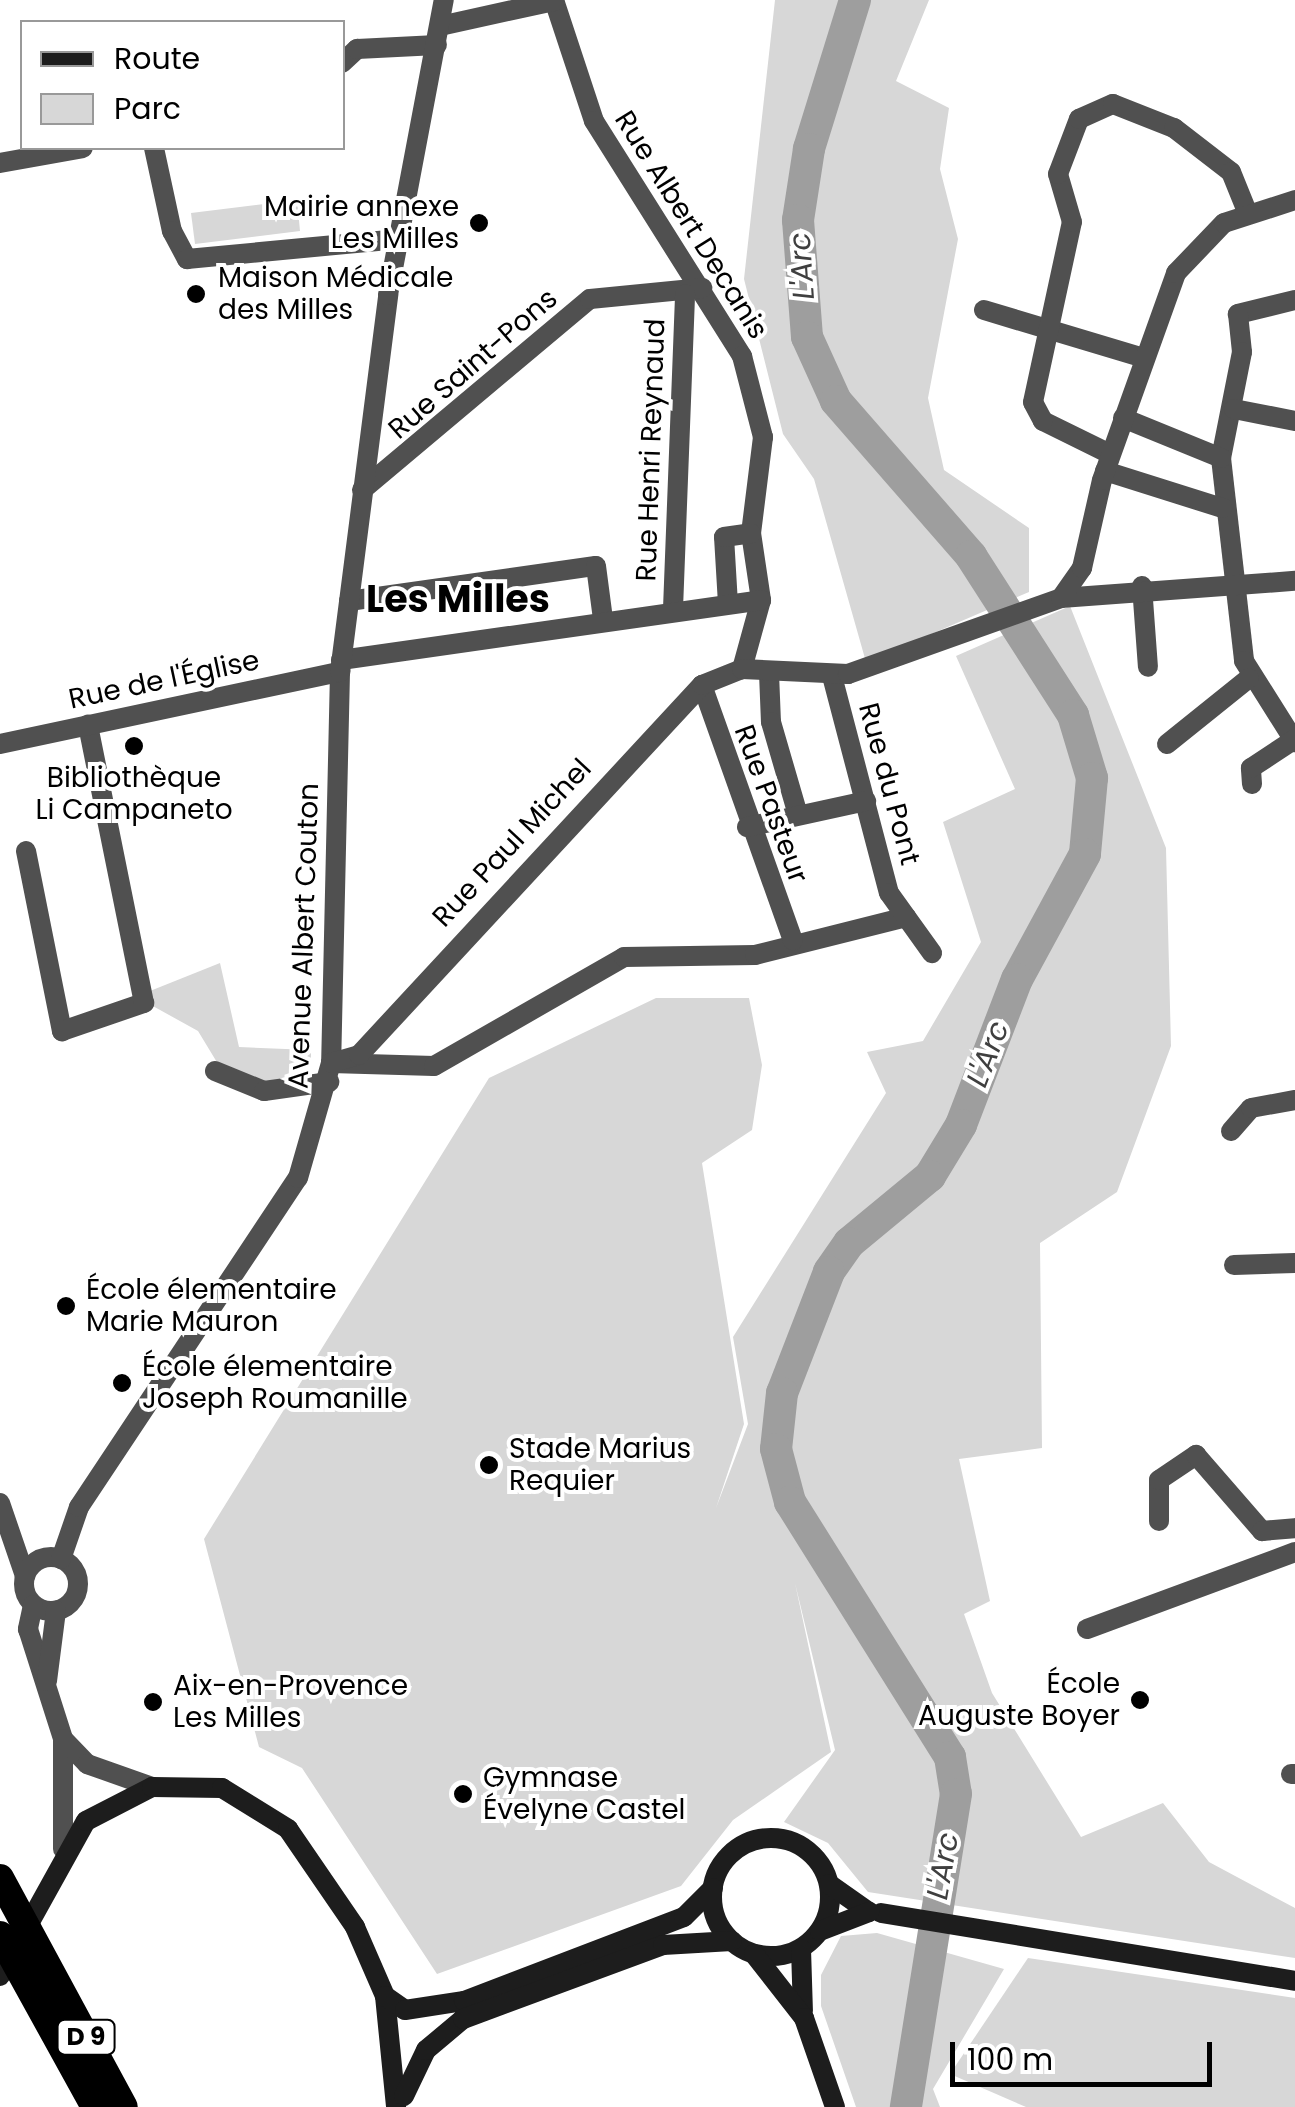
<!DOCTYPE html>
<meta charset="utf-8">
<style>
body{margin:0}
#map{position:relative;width:1295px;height:2107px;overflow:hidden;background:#fff;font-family:Poppins,sans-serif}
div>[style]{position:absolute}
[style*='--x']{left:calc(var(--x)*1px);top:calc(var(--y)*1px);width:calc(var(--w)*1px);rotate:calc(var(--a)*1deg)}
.green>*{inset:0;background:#d7d7d7}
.river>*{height:32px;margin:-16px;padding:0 16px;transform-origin:16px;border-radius:16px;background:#9e9e9e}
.minor>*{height:20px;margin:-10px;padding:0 10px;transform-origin:10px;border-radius:10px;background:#505050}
.tertiary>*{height:20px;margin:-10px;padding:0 10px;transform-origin:10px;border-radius:10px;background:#505050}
.tertiary>.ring{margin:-10px;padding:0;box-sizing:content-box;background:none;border:20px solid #505050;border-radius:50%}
.secondary>*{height:20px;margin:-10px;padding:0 10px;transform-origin:10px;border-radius:10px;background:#1d1d1d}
.secondary>.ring{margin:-10px;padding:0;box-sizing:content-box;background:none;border:20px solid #1d1d1d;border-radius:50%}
.trunk>*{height:28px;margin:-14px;padding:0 14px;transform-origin:14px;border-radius:14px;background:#000}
.dots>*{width:28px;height:28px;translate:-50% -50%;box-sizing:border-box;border:5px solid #fff;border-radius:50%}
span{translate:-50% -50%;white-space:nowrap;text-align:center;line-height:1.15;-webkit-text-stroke:8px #fff;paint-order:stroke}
.shield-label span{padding:2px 8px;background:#fff;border:2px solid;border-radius:8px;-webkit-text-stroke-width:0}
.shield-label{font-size:25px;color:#000;font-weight:700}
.poi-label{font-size:28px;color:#000}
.right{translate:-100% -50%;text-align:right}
.left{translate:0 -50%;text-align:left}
.street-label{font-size:28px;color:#000}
.water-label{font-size:30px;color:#3f3f3f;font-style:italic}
.district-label{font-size:38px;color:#000;font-weight:700}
.legend{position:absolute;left:20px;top:20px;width:325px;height:130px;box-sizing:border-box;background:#fff;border:2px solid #999;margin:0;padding:12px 18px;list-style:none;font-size:30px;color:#000}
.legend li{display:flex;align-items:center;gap:20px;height:50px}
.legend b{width:50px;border:2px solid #999}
.scale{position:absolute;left:950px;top:2042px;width:262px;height:45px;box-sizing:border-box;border:5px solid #000;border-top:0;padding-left:12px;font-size:30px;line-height:35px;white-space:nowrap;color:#000;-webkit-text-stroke:8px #fff;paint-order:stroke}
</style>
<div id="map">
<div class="green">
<div style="clip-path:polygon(775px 0,929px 0,896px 81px,949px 108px,940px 169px,958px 239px,928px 398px,944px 470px,1029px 528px,1029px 592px,866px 662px,814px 479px,783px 434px,744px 279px)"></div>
<div style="clip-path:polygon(297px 200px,300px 231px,195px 244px,191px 213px)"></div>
<div style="clip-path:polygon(1070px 606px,1166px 848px,1171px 1046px,1117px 1192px,1040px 1243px,1042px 1448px,959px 1459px,990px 1601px,964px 1614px,992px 1693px,1081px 1837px,1163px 1803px,1209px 1862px,1295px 1908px,1295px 1958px,868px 1892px,828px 1843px,784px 1822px,835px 1750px,795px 1583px,831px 1752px,733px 1820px,681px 1886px,437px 1974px,302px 1768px,259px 1747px,204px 1539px,489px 1078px,656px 998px,749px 998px,762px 1065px,752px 1130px,702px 1163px,744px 1424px,716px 1508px,748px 1424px,733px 1337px,886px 1093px,867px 1052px,923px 1041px,981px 942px,943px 822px,1015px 789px,956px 656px)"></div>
<div style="clip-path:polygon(220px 963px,239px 1047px,311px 1050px,311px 1077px,270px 1085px,218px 1064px,198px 1031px,151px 1005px,150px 991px)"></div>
<div style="clip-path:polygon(877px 1933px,1004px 1969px,933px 2089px,940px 2107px,856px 2107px,821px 2006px,821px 1975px,841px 1936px)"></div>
<div style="clip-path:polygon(1028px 1958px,1295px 1998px,1295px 2107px,1026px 2107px,950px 2074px)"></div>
</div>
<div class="river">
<div style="--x:855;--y:0;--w:156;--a:107.2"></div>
<div style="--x:809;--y:149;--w:72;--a:98.8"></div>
<div style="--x:798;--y:220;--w:117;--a:85.6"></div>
<div style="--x:807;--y:337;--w:70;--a:65.6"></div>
<div style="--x:836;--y:401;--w:206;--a:48.9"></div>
<div style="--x:971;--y:556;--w:189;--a:57.3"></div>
<div style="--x:1073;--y:715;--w:66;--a:73.2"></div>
<div style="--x:1092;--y:778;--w:76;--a:95.3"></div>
<div style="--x:1085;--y:854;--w:142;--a:118.5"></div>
<div style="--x:1017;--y:979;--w:156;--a:111"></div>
<div style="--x:961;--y:1125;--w:60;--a:121.3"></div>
<div style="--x:930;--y:1176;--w:105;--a:140.4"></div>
<div style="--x:849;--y:1243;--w:35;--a:125"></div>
<div style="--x:829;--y:1272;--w:130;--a:111.2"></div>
<div style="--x:782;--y:1393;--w:56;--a:96.1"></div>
<div style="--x:776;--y:1449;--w:55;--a:75.2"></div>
<div style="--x:790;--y:1502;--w:301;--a:57.9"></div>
<div style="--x:950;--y:1757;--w:37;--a:81"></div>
<div style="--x:956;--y:1794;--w:317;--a:99.1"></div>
</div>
<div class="minor">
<div style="--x:554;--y:0;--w:127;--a:71.7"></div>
<div style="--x:594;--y:121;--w:278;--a:57.8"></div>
<div style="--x:742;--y:356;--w:84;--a:75.5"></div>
<div style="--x:763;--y:437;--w:97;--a:97.1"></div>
<div style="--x:751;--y:533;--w:68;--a:81.5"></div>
<div style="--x:761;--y:600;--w:72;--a:105.4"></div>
<div style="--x:440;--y:26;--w:117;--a:-12.4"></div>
<div style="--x:342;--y:63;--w:21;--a:-43"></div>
<div style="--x:357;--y:49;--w:80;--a:-2.9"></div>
<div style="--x:154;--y:148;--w:85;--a:77.8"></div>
<div style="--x:172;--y:231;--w:32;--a:62"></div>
<div style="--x:187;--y:259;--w:213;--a:-5.4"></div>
<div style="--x:0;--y:163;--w:84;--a:-10.2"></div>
<div style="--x:1295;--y:300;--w:59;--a:166.2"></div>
<div style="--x:1238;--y:314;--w:38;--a:84"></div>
<div style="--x:1242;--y:352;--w:108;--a:101.2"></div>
<div style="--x:1221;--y:458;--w:204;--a:83.5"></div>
<div style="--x:1244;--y:661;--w:96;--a:57.8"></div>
<div style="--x:984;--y:310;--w:167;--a:16.7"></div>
<div style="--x:1234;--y:409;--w:62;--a:11.1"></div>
<div style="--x:1123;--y:418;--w:106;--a:22.2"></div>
<div style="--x:1110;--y:454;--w:75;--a:-153.8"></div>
<div style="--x:1043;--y:421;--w:21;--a:-118"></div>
<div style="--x:1033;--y:402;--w:184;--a:-77.8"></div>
<div style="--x:1072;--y:222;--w:50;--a:-106.3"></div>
<div style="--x:1058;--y:174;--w:59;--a:-69.1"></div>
<div style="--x:1079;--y:119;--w:37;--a:-24"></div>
<div style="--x:1113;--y:104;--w:66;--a:21.5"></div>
<div style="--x:1174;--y:128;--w:72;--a:37.7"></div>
<div style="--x:1231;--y:172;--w:40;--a:68"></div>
<div style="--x:1105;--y:471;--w:123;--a:17.5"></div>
<div style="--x:362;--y:490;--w:297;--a:-40"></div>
<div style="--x:590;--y:299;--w:113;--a:-5.6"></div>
<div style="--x:1142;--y:586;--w:81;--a:85.8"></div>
<div style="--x:1061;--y:598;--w:235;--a:-4.2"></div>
<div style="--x:349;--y:601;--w:249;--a:-8.1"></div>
<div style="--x:596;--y:566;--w:53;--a:82.5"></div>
<div style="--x:728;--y:604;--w:67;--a:-93.4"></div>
<div style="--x:724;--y:537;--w:27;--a:-8"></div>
<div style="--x:673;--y:609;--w:315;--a:-87.8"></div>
<div style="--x:341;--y:660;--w:424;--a:-8.1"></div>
<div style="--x:340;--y:672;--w:391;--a:91.3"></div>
<div style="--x:331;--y:1063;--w:103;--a:1.7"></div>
<div style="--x:434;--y:1066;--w:219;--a:-29.8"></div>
<div style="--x:624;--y:957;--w:131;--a:-0.9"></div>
<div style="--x:755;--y:955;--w:156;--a:-14.1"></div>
<div style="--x:769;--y:673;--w:49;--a:87.7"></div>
<div style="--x:771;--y:722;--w:97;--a:73.8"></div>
<div style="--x:832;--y:676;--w:224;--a:75.3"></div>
<div style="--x:889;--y:893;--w:74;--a:54.4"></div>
<div style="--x:702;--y:685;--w:271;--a:70.4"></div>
<div style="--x:1167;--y:744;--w:105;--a:-38.8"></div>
<div style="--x:1252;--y:784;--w:16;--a:-94"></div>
<div style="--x:1251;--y:768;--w:53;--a:-33.4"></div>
<div style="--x:747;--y:827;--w:122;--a:-12.3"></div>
<div style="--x:26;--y:851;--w:184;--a:78.7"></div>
<div style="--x:62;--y:1031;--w:87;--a:-18.9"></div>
<div style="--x:144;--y:1003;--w:284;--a:-101.4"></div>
<div style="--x:215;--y:1071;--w:53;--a:22.2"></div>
<div style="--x:264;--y:1091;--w:66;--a:-7.9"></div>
<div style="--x:1231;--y:1131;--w:30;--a:-49"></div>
<div style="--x:1251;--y:1108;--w:45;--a:-10.3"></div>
<div style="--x:1234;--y:1265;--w:61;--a:-1.9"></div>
<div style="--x:1159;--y:1521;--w:41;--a:-90"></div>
<div style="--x:1159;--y:1480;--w:45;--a:-34"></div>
<div style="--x:1196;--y:1455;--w:101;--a:49"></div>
<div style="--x:1262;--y:1531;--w:33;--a:-5"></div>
<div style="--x:1087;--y:1629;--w:222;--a:-20.3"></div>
<div style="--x:1291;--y:1774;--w:4;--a:0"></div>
</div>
<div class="tertiary">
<div style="--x:0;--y:744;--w:348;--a:-12"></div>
<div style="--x:340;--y:672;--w:380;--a:-82.7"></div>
<div style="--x:388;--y:295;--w:300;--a:-79.3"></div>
<div style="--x:0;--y:1503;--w:77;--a:71.1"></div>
<div class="ring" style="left:24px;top:1557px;width:34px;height:34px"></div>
<div style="--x:61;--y:1559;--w:55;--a:-70.9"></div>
<div style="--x:79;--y:1507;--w:395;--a:-56.4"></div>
<div style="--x:298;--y:1178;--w:120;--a:-74"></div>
<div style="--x:331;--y:1063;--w:29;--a:-16"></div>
<div style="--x:359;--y:1055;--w:505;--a:-47.17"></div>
<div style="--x:702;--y:685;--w:43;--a:-21.8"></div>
<div style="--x:742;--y:669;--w:106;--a:2.7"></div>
<div style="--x:848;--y:674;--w:226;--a:-19.6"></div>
<div style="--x:1061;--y:598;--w:37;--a:-55"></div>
<div style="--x:1082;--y:568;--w:90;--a:-77.2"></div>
<div style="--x:1102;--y:480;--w:220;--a:-70.3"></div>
<div style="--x:1176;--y:273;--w:69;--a:-46.2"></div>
<div style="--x:1224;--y:223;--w:75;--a:-17.9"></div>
<div style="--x:33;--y:1605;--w:25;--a:102"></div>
<div style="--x:28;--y:1629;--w:115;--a:72.3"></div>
<div style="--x:63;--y:1739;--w:110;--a:90"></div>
<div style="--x:47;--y:1681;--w:71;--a:-82.7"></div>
<div style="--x:63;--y:1739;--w:35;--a:46"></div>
<div style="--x:87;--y:1764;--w:69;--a:19.5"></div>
</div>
<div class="secondary">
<div class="ring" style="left:712px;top:1838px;width:98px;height:98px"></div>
<div style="--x:829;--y:1884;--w:49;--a:35"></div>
<div style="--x:881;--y:1913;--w:420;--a:9.3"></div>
<div style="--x:820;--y:1931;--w:53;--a:-21.2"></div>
<div style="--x:801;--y:1949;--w:62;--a:88.2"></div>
<div style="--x:754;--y:1954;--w:81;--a:52"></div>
<div style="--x:804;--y:2018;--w:94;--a:70.8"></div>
<div style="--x:0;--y:1976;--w:177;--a:-61"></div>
<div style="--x:86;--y:1821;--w:74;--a:-27.3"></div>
<div style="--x:152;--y:1787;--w:70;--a:0.8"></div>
<div style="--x:222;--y:1788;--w:78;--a:31.8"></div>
<div style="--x:288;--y:1829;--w:119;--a:55.6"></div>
<div style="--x:355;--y:1927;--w:75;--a:66.5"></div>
<div style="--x:385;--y:1996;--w:112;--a:84.3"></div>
<div style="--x:385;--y:1996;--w:24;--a:35"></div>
<div style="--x:405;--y:2010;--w:60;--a:-8.7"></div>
<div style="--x:464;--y:2001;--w:235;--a:-20.9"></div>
<div style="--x:684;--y:1917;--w:41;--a:-45"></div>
<div style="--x:404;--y:2096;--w:51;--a:-64.4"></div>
<div style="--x:426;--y:2050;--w:48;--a:-40"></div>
<div style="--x:463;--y:2019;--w:213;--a:-20.3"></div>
<div style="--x:663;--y:1945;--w:69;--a:-3.3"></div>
</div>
<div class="trunk">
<div style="--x:0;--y:1878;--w:260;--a:61.6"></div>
<div style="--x:0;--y:1935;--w:196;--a:61.1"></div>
</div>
<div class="dots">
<div style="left:479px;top:223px;background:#000"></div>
<div style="left:196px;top:294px;background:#000"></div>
<div style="left:134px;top:746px;background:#000"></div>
<div style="left:66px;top:1306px;background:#000"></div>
<div style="left:122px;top:1383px;background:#000"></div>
<div style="left:489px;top:1465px;background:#000"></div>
<div style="left:1140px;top:1700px;background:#000"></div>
<div style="left:153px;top:1702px;background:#000"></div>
<div style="left:463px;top:1794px;background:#000"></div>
</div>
<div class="shield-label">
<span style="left:86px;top:2037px">D 9</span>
</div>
<div class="poi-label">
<span class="right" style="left:459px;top:223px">Mairie annexe<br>Les Milles</span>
<span class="left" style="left:218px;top:294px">Maison Médicale<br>des Milles</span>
<span style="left:134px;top:794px">Bibliothèque<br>Li Campaneto</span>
<span class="left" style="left:86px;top:1306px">École élementaire<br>Marie Mauron</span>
<span class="left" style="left:142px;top:1383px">École élementaire<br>Joseph Roumanille</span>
<span class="left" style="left:509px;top:1465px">Stade Marius<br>Requier</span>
<span class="right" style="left:1120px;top:1700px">École<br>Auguste Boyer</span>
<span class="left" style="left:173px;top:1702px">Aix-en-Provence<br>Les Milles</span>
<span class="left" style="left:483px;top:1794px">Gymnase<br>Évelyne Castel</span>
</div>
<div class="street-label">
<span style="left:691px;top:225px;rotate:58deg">Rue Albert Decanis</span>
<span style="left:473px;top:364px;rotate:-41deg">Rue Saint-Pons</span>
<span style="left:651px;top:450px;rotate:-88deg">Rue Henri Reynaud</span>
<span style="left:164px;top:680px;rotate:-12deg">Rue de l'Église</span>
<span style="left:889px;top:784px;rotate:75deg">Rue du Pont</span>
<span style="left:771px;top:804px;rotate:70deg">Rue Pasteur</span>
<span style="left:512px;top:843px;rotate:-47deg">Rue Paul Michel</span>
<span style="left:304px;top:936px;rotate:-88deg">Avenue Albert Couton</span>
</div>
<div class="water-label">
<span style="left:802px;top:266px;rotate:-94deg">L'Arc</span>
<span style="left:988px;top:1054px;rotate:-69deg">L'Arc</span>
<span style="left:943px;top:1866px;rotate:-80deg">L'Arc</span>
</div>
<div class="district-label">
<span style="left:458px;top:599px">Les Milles</span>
</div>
<ul class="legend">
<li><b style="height:12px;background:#1d1d1d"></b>Route</li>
<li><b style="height:28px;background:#d7d7d7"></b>Parc</li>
</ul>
<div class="scale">100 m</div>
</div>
